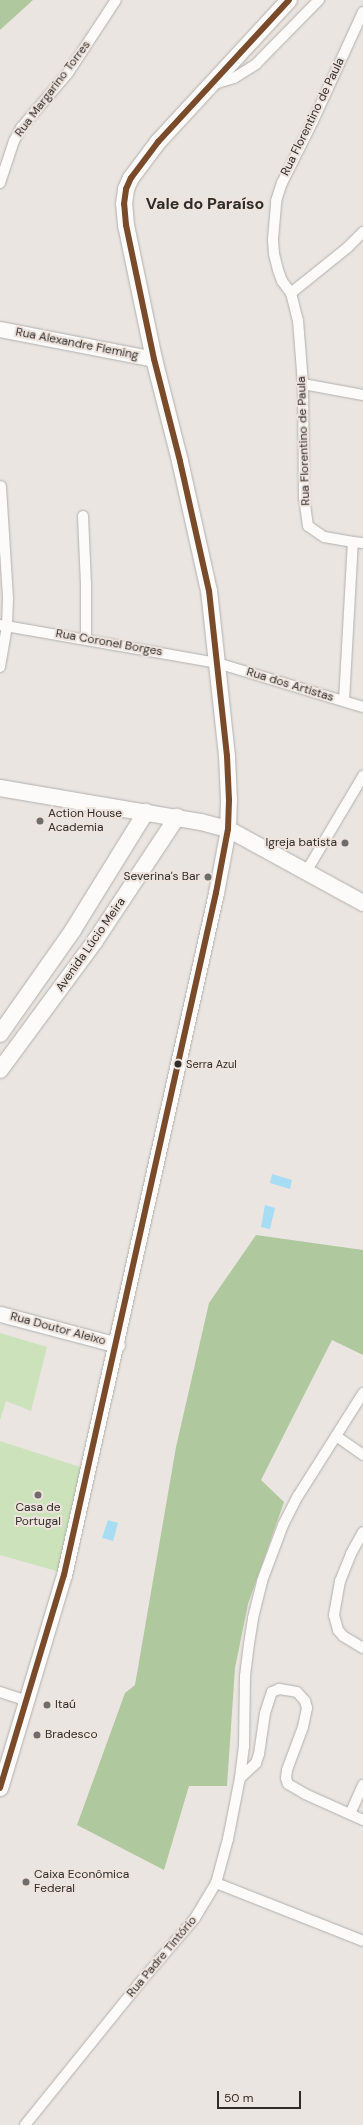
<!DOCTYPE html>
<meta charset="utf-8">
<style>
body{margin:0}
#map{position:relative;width:363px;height:2125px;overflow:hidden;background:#eae5e1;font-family:"DM Sans",sans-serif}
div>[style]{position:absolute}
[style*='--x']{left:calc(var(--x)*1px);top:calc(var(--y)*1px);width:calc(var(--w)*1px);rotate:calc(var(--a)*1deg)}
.green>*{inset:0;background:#cbe2bb}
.forest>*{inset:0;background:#b0c89e}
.water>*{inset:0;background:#a6ddf3}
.roads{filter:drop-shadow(0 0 1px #b2afac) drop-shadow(0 0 1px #b2afac)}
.street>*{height:10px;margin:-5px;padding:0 5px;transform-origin:5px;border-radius:5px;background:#fcfbfa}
.secondary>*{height:15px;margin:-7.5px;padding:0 7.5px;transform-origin:7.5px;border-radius:7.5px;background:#fcfbfa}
.primary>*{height:16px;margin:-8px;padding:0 8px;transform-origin:8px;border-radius:8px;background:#fcfbfa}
.bus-1>*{height:6px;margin:-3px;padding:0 3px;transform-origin:3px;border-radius:3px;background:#7a4b2a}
.dots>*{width:11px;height:11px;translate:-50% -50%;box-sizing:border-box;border:2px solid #eee4dd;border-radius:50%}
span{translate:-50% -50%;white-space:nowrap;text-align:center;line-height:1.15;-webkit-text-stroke:4px #eee4dd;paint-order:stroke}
.bus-label{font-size:11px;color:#2e2b28}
.left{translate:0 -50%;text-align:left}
.street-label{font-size:12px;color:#2e2b28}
.poi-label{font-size:12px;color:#2e2b28}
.right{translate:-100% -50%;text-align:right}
.district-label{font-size:16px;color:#2e2b28;font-weight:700}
.scale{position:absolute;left:217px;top:2091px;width:84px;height:18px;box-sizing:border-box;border:2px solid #2e2b28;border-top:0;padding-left:5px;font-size:12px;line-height:14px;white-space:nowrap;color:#2e2b28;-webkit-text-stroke:3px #eee4dd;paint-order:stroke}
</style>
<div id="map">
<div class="green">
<div style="clip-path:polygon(0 1333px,47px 1347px,31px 1411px,6px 1401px,0 1420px)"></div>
<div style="clip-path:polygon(0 1441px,83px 1468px,60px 1572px,0 1555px)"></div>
</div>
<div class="forest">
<div style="clip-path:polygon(0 0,33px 0,0 30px)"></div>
<div style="clip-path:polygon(256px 1235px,363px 1250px,363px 1355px,332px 1340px,261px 1480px,284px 1502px,248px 1604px,235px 1668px,227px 1786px,189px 1786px,164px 1870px,77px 1825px,125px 1693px,135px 1685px,176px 1447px,209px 1303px)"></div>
</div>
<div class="water">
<div style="clip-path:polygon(272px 1174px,292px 1180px,290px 1189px,270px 1183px)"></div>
<div style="clip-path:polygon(265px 1205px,275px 1208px,270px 1229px,261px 1227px)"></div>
<div style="clip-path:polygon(108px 1520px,118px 1523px,113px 1541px,102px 1538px)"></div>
</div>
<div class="roads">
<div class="street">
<div style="--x:214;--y:84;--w:21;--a:-17"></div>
<div style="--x:234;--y:78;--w:26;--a:-32"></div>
<div style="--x:256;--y:64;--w:90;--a:-45.5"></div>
<div style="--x:0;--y:183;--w:44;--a:-71.6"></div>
<div style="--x:14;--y:141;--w:15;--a:-62"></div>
<div style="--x:21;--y:128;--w:72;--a:-49.5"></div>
<div style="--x:68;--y:73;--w:87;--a:-56.7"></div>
<div style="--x:291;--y:293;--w:72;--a:-38.8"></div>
<div style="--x:347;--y:248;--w:23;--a:-45"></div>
<div style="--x:303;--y:384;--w:61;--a:10.4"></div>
<div style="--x:83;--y:516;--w:68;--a:87.5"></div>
<div style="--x:86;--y:584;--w:55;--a:90"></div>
<div style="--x:353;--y:542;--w:10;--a:6"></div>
<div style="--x:0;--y:625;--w:220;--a:9.9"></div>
<div style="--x:217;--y:663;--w:152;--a:16.8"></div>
<div style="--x:0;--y:667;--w:42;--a:-80.3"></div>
<div style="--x:7;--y:626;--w:28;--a:-88"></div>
<div style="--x:8;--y:598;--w:112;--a:-93.6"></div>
<div style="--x:344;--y:701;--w:159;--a:-86.8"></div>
<div style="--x:353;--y:542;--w:29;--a:-170"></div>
<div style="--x:324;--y:537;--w:19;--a:-145"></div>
<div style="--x:308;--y:526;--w:28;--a:-98"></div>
<div style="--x:304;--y:498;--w:114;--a:-90.5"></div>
<div style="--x:303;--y:384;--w:63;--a:-94.5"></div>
<div style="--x:298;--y:321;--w:29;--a:-104"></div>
<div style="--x:291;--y:293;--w:15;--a:-127"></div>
<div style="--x:282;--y:281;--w:12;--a:-110"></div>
<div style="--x:278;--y:270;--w:16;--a:-104"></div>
<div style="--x:274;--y:254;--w:15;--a:-94"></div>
<div style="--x:273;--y:239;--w:38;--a:-85"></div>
<div style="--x:276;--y:201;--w:19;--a:-72"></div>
<div style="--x:282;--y:183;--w:69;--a:-63.4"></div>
<div style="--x:313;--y:121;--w:120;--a:-65.4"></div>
<div style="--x:306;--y:872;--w:112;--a:-59.3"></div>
<div style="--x:336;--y:1436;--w:33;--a:35"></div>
<div style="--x:363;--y:1532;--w:25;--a:119"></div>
<div style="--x:351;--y:1554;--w:29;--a:112"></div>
<div style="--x:340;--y:1581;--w:35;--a:100"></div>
<div style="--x:334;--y:1615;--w:16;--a:75"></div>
<div style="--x:338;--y:1630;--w:8;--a:50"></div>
<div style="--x:343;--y:1636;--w:23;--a:31"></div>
<div style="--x:0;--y:1692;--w:28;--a:18"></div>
<div style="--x:240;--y:1778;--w:22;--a:-43"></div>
<div style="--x:256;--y:1763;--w:9;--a:-72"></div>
<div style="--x:259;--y:1754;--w:41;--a:-81.7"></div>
<div style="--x:265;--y:1713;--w:22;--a:-72"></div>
<div style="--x:272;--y:1692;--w:8;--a:-23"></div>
<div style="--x:279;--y:1689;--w:18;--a:9"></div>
<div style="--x:297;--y:1692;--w:12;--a:48"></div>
<div style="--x:305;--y:1701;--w:7;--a:74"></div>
<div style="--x:307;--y:1708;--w:19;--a:102"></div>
<div style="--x:303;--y:1727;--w:46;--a:110.4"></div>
<div style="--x:287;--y:1770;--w:8;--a:97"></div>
<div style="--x:286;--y:1778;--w:6;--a:72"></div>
<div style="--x:288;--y:1784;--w:20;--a:30"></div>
<div style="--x:305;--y:1794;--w:64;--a:24.1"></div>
<div style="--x:350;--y:1814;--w:32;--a:-66"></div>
<div style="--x:216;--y:1883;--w:158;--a:21.5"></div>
<div style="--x:25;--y:2125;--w:179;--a:-51.1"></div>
<div style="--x:137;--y:1986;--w:89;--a:-49.5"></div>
<div style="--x:195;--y:1918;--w:41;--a:-59"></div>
<div style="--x:216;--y:1883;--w:46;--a:-74.7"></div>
<div style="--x:228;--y:1839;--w:62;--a:-78.9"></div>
<div style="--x:240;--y:1778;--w:31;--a:-83"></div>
<div style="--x:244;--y:1747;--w:71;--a:-89.2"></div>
<div style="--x:245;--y:1676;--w:32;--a:-83"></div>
<div style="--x:249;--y:1644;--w:26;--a:-81"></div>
<div style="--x:253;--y:1618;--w:38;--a:-76"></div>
<div style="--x:262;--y:1581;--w:60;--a:-69.4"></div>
<div style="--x:283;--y:1525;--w:33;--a:-63"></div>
<div style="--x:298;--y:1496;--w:122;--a:-57.7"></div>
</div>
<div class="secondary">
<div style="--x:0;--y:329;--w:157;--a:11"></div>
<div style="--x:0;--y:1314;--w:121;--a:14.8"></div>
<div style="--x:0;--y:1788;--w:222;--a:-73.3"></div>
<div style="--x:64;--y:1575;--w:699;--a:-77.44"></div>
<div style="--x:216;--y:893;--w:65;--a:-79.4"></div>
</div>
<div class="primary">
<div style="--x:0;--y:788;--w:204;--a:9.6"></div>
<div style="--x:201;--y:822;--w:28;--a:15"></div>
<div style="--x:228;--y:829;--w:154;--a:28.7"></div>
<div style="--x:228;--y:829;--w:29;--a:-88"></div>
<div style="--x:229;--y:800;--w:44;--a:-92.6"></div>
<div style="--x:227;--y:756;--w:166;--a:-96.2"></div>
<div style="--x:209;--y:591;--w:133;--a:-102.6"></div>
<div style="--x:180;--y:461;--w:105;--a:-104.3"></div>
<div style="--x:154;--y:359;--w:137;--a:-101.8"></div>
<div style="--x:126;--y:225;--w:21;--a:-95"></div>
<div style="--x:124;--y:204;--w:15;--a:-82"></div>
<div style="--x:126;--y:189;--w:12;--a:-66"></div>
<div style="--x:131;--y:178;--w:45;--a:-53.1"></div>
<div style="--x:158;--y:142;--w:193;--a:-47.3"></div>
<div style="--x:0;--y:1034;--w:127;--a:-54.9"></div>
<div style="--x:73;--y:930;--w:139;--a:-58.3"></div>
<div style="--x:0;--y:1070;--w:160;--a:-53.6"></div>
<div style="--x:95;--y:941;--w:149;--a:-56.5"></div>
</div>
</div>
<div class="bus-1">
<div style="--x:0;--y:1788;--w:222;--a:-73.3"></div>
<div style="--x:64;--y:1575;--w:699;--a:-77.44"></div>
<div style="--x:216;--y:893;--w:65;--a:-79.4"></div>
<div style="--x:228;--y:829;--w:29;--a:-88"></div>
<div style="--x:229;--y:800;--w:44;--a:-92.6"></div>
<div style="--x:227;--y:756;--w:166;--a:-96.2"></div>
<div style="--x:209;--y:591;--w:133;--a:-102.6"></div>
<div style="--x:180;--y:461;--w:105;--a:-104.3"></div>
<div style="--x:154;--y:359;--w:137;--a:-101.8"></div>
<div style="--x:126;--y:225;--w:21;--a:-95"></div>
<div style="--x:124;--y:204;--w:15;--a:-82"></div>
<div style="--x:126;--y:189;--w:12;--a:-66"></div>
<div style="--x:131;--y:178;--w:45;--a:-53.1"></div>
<div style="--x:158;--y:142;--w:193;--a:-47.3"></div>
</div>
<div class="dots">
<div style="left:40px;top:821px;background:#706c69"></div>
<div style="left:345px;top:843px;background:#706c69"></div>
<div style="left:208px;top:877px;background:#706c69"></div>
<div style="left:178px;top:1064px;background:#2e2b28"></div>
<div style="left:38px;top:1495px;background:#706c69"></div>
<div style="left:47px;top:1705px;background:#706c69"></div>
<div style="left:37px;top:1735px;background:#706c69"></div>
<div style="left:26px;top:1882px;background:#706c69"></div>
</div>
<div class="bus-label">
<span class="left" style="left:186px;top:1064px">Serra Azul</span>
</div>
<div class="street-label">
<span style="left:53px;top:89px;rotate:-53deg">Rua Margarino Torres</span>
<span style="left:313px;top:117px;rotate:-64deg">Rua Florentino de Paula</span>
<span style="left:77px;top:344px;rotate:11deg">Rua Alexandre Fleming</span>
<span style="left:304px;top:441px;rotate:-92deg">Rua Florentino de Paula</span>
<span style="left:109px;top:643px;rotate:10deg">Rua Coronel Borges</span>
<span style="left:290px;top:685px;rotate:17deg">Rua dos Artistas</span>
<span style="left:91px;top:945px;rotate:-55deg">Avenida Lúcio Meira</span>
<span style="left:58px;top:1329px;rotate:15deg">Rua Doutor Aleixo</span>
<span style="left:162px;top:1957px;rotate:-50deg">Rua Padre Tintório</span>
</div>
<div class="poi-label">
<span class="left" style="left:48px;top:821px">Action House<br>Academia</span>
<span class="right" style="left:337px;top:843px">Igreja batista</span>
<span class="right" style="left:200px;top:877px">Severina's Bar</span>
<span style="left:38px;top:1515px">Casa de<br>Portugal</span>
<span class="left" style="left:55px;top:1705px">Itaú</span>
<span class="left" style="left:45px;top:1735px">Bradesco</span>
<span class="left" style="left:34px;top:1882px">Caixa Econômica<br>Federal</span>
</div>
<div class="district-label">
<span style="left:205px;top:204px">Vale do Paraíso</span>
</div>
<div class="scale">50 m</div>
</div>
